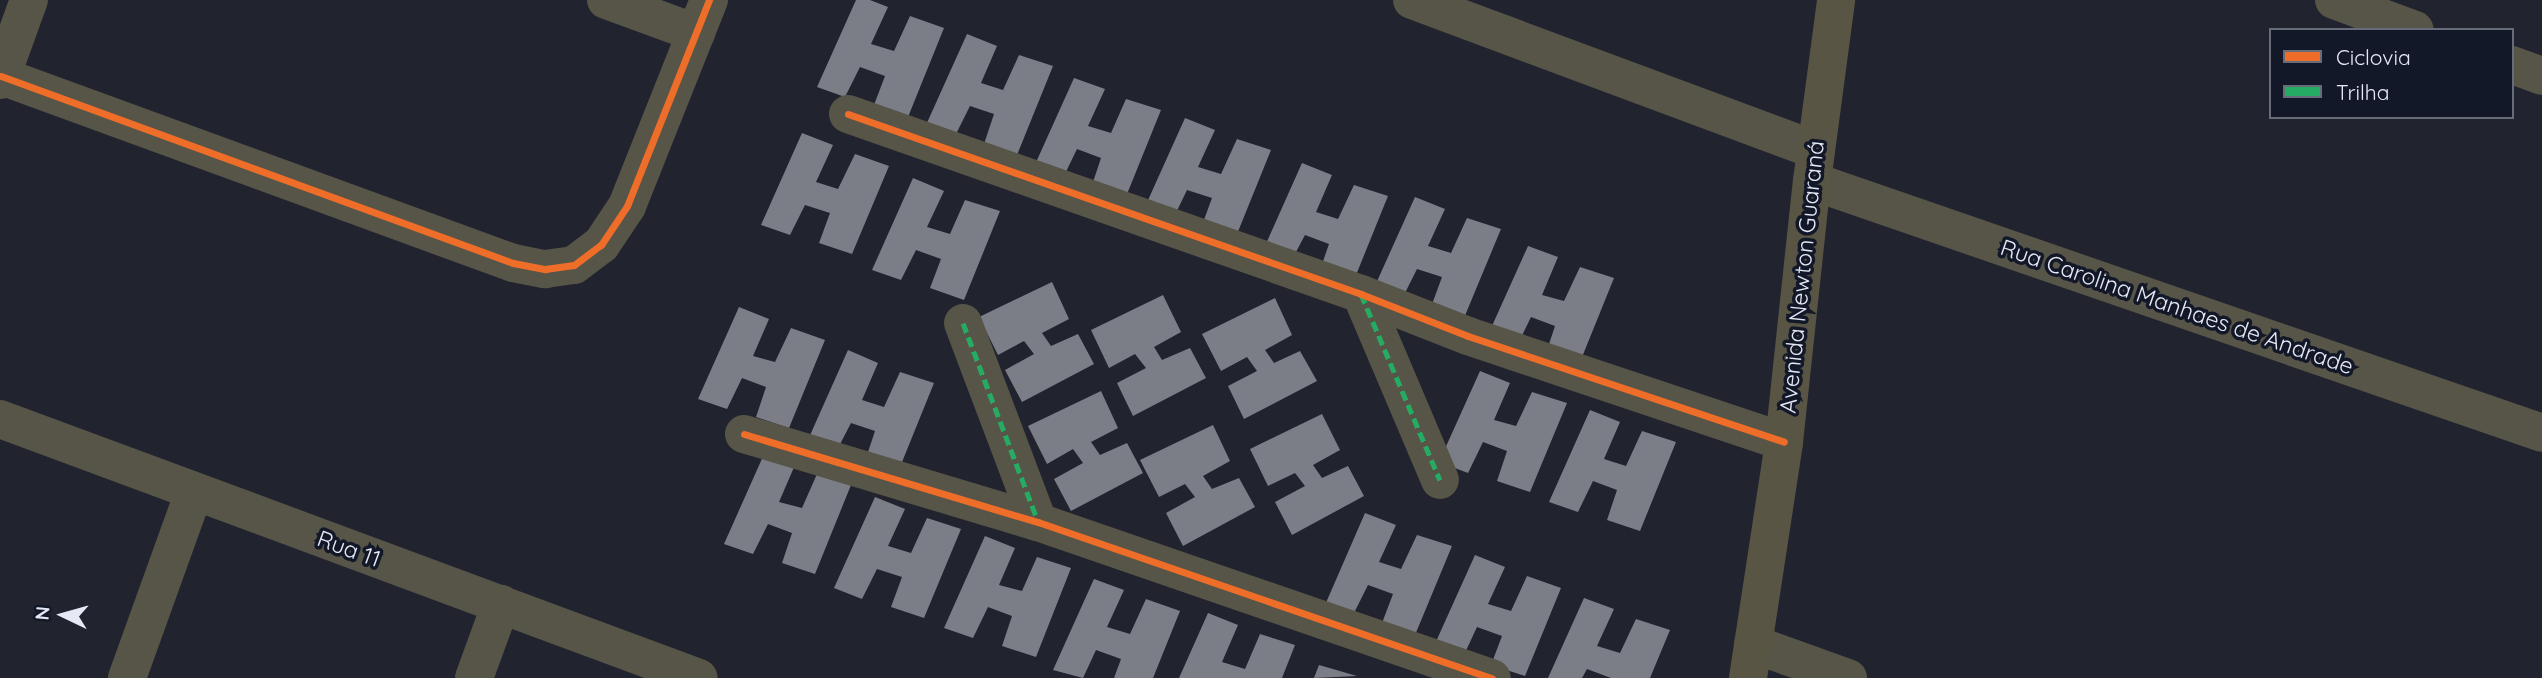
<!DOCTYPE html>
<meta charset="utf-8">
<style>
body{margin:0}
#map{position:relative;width:2542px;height:678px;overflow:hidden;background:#21242e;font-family:Quicksand,sans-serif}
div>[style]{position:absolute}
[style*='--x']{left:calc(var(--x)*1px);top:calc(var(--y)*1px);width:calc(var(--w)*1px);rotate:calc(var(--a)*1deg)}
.building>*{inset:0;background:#7c7e87}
.street>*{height:38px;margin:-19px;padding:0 19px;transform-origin:19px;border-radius:19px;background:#575448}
.secondary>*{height:38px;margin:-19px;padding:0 19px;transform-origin:19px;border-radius:19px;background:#595544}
.quiet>*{height:5px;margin-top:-2.5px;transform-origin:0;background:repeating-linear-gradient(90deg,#26ab63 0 10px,transparent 0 15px)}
.cycleway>*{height:7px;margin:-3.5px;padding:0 3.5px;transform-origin:3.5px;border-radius:3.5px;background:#ee6e29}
span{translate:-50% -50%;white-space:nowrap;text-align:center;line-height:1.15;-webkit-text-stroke:7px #131829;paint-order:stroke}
.street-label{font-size:23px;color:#e5e9f5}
.legend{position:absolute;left:2269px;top:28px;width:245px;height:91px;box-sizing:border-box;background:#131829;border:2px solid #676c7b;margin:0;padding:9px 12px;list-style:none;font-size:21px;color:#e5e9f5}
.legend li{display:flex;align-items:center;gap:14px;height:35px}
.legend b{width:35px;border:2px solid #676c7b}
.north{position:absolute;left:28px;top:580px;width:70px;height:70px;-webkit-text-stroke:5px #131829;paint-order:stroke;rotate:275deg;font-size:19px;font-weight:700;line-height:28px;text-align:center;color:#e5e9f5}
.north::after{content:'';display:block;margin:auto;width:24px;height:32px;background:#e5e9f5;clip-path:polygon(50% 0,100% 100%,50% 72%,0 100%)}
</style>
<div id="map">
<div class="building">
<div style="clip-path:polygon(856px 0,870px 0,888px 7px,871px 44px,894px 51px,910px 16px,944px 28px,908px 117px,874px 105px,885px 76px,860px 67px,845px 97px,817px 87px)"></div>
<div style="clip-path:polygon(967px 34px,997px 46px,981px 83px,1003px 90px,1019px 55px,1053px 66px,1017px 155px,984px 144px,994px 114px,970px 106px,955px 136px,926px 125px)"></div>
<div style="clip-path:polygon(1074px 78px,1105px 89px,1088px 126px,1111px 133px,1126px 99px,1161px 110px,1125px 199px,1091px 188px,1101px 158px,1077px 149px,1062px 180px,1033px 169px)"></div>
<div style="clip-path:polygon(1185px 118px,1215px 130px,1198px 167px,1221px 174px,1237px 139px,1271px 150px,1235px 239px,1201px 228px,1212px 198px,1187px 190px,1173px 219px,1144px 209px)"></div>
<div style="clip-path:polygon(802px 133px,833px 145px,816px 182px,838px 189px,855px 154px,889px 166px,852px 254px,819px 243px,830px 213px,805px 205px,790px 235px,761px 225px)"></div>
<div style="clip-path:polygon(1302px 163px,1332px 175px,1316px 212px,1338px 219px,1354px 185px,1388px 196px,1352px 285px,1319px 273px,1329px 244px,1305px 235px,1289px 265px,1261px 255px)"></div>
<div style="clip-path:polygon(913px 178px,944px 191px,927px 227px,950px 234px,965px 200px,1000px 211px,964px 300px,930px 288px,941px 259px,916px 250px,901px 280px,872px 270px)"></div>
<div style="clip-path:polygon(1415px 197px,1445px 209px,1428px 246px,1451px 253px,1467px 218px,1501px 229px,1464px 318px,1431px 307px,1442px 277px,1417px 269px,1402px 299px,1374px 288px)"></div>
<div style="clip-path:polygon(1528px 246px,1558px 257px,1542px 295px,1564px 301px,1580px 267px,1614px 278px,1578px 367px,1545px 356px,1555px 326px,1531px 317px,1516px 348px,1487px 337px)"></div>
<div style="clip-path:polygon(1052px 282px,1069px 319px,1042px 333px,1051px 346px,1078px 334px,1094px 364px,1022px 402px,1005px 370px,1034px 354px,1024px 341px,998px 355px,979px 317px)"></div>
<div style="clip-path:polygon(1163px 295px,1181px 332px,1154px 347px,1162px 360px,1190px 348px,1206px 378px,1133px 416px,1117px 383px,1146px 368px,1135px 354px,1109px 368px,1091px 330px)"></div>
<div style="clip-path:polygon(1275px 298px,1292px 335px,1265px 350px,1274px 363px,1300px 351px,1317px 381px,1244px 419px,1228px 386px,1257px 371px,1247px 357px,1221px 371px,1202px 334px)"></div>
<div style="clip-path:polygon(739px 307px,769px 319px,753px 356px,775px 362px,791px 328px,825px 340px,789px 428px,756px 417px,766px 387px,742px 378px,727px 409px,698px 399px)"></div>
<div style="clip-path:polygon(848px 350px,878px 363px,862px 400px,884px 407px,900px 372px,934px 383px,898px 472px,865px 461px,875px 431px,851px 423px,836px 452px,807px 442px)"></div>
<div style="clip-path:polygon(1480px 371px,1510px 383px,1494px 420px,1516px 426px,1532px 392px,1567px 403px,1530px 492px,1497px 481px,1507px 451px,1483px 442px,1468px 473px,1439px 462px)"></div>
<div style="clip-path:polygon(1101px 391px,1118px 428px,1091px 442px,1100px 455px,1127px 443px,1143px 473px,1071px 511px,1054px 479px,1083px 463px,1073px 449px,1047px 464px,1028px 426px)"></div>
<div style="clip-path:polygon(1590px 410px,1620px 422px,1604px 459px,1626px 466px,1642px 431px,1676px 442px,1640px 531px,1607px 520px,1617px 490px,1593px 481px,1578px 512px,1549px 502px)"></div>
<div style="clip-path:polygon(1322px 414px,1340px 450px,1313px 465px,1322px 478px,1348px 466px,1364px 496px,1292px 535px,1275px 502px,1305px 486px,1295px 473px,1268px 486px,1250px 449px)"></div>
<div style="clip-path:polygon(1213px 425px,1230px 461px,1203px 476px,1212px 489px,1239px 478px,1255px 507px,1183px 546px,1166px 513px,1195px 497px,1185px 484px,1159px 497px,1140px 460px)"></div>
<div style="clip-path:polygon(765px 452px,795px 465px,779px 502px,802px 508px,817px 474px,851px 485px,815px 574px,782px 563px,792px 533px,768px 524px,753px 554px,724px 544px)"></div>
<div style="clip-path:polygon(875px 497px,905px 509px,888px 546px,911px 553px,927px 518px,961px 529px,924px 618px,891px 607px,902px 577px,877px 569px,862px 599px,834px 588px)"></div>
<div style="clip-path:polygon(1365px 513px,1396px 525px,1379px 562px,1401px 569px,1417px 535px,1452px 546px,1415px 635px,1382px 623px,1393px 594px,1368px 585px,1353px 615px,1325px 605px)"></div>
<div style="clip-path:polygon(985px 536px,1015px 548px,999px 585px,1022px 591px,1037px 557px,1071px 568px,1036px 657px,1002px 646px,1012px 616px,988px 607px,973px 638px,944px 628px)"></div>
<div style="clip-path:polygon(1475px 555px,1505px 567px,1488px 604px,1511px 611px,1527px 576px,1561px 588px,1525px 676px,1491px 665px,1502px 636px,1477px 627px,1463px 657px,1434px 646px)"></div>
<div style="clip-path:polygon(1094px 579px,1124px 590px,1107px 627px,1130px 634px,1146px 599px,1180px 611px,1153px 678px,1114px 678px,1121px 659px,1096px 650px,1083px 678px,1053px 670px)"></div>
<div style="clip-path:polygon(1584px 598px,1614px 609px,1597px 646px,1620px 653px,1636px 619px,1670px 630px,1650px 678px,1611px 678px,1587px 669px,1582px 678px,1548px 678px)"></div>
<div style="clip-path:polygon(1208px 613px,1238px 625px,1222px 662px,1245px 669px,1260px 634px,1295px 645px,1282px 678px,1179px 678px)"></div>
<div style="clip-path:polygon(1319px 665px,1357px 676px,1314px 678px)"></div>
</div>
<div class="street">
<div style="--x:606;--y:0;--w:96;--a:20.1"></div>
<div style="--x:1412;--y:0;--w:431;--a:20.4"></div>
<div style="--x:2334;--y:0;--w:86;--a:20.3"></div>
<div style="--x:2512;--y:65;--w:32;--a:20"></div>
<div style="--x:1;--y:76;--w:545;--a:20.06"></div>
<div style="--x:513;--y:263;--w:33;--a:11"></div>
<div style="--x:545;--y:269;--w:29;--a:-8"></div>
<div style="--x:574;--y:265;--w:34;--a:-37"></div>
<div style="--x:601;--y:245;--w:47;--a:-56.3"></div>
<div style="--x:627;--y:206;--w:222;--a:-68.3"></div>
<div style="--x:0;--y:80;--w:85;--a:-70.1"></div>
<div style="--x:848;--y:114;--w:544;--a:19.33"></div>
<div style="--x:1361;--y:294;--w:115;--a:21.4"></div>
<div style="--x:1468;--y:336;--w:333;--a:18.5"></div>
<div style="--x:1812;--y:181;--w:772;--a:19.04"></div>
<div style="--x:1361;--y:294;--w:202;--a:67"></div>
<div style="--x:963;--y:323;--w:213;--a:69.3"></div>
<div style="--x:0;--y:419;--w:745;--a:20.33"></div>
<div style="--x:744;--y:434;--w:307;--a:16.7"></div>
<div style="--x:1038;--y:522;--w:480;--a:19"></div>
<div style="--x:1753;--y:644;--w:101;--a:19.7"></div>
<div style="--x:127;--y:678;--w:198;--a:-70.2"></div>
<div style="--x:474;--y:678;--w:79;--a:-70"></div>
</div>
<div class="secondary">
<div style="--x:1748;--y:678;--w:239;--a:-81.3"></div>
<div style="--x:1784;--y:442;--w:262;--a:-83.9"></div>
<div style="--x:1812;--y:181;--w:183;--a:-82.4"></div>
</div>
<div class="quiet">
<div style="--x:1361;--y:294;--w:202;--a:67"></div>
<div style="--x:963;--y:323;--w:213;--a:69.3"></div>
</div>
<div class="cycleway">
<div style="--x:1;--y:76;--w:545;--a:20.06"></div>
<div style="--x:513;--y:263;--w:33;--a:11"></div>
<div style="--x:545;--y:269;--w:29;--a:-8"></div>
<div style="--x:574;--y:265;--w:34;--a:-37"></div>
<div style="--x:601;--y:245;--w:47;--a:-56.3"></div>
<div style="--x:627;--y:206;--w:222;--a:-68.3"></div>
<div style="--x:848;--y:114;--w:544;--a:19.33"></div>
<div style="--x:1361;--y:294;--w:115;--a:21.4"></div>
<div style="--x:1468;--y:336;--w:333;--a:18.5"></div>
<div style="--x:744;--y:434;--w:307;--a:16.7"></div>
<div style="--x:1038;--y:522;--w:480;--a:19"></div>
</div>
<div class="street-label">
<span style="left:1802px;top:277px;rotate:-84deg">Avenida Newton Guaraná</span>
<span style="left:2177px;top:307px;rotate:19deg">Rua Carolina Manhaes de Andrade</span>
<span style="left:349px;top:549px;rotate:20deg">Rua 11</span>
</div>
<ul class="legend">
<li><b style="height:9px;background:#ee6e29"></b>Ciclovia</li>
<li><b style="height:9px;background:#26ab63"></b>Trilha</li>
</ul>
<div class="north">N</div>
</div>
